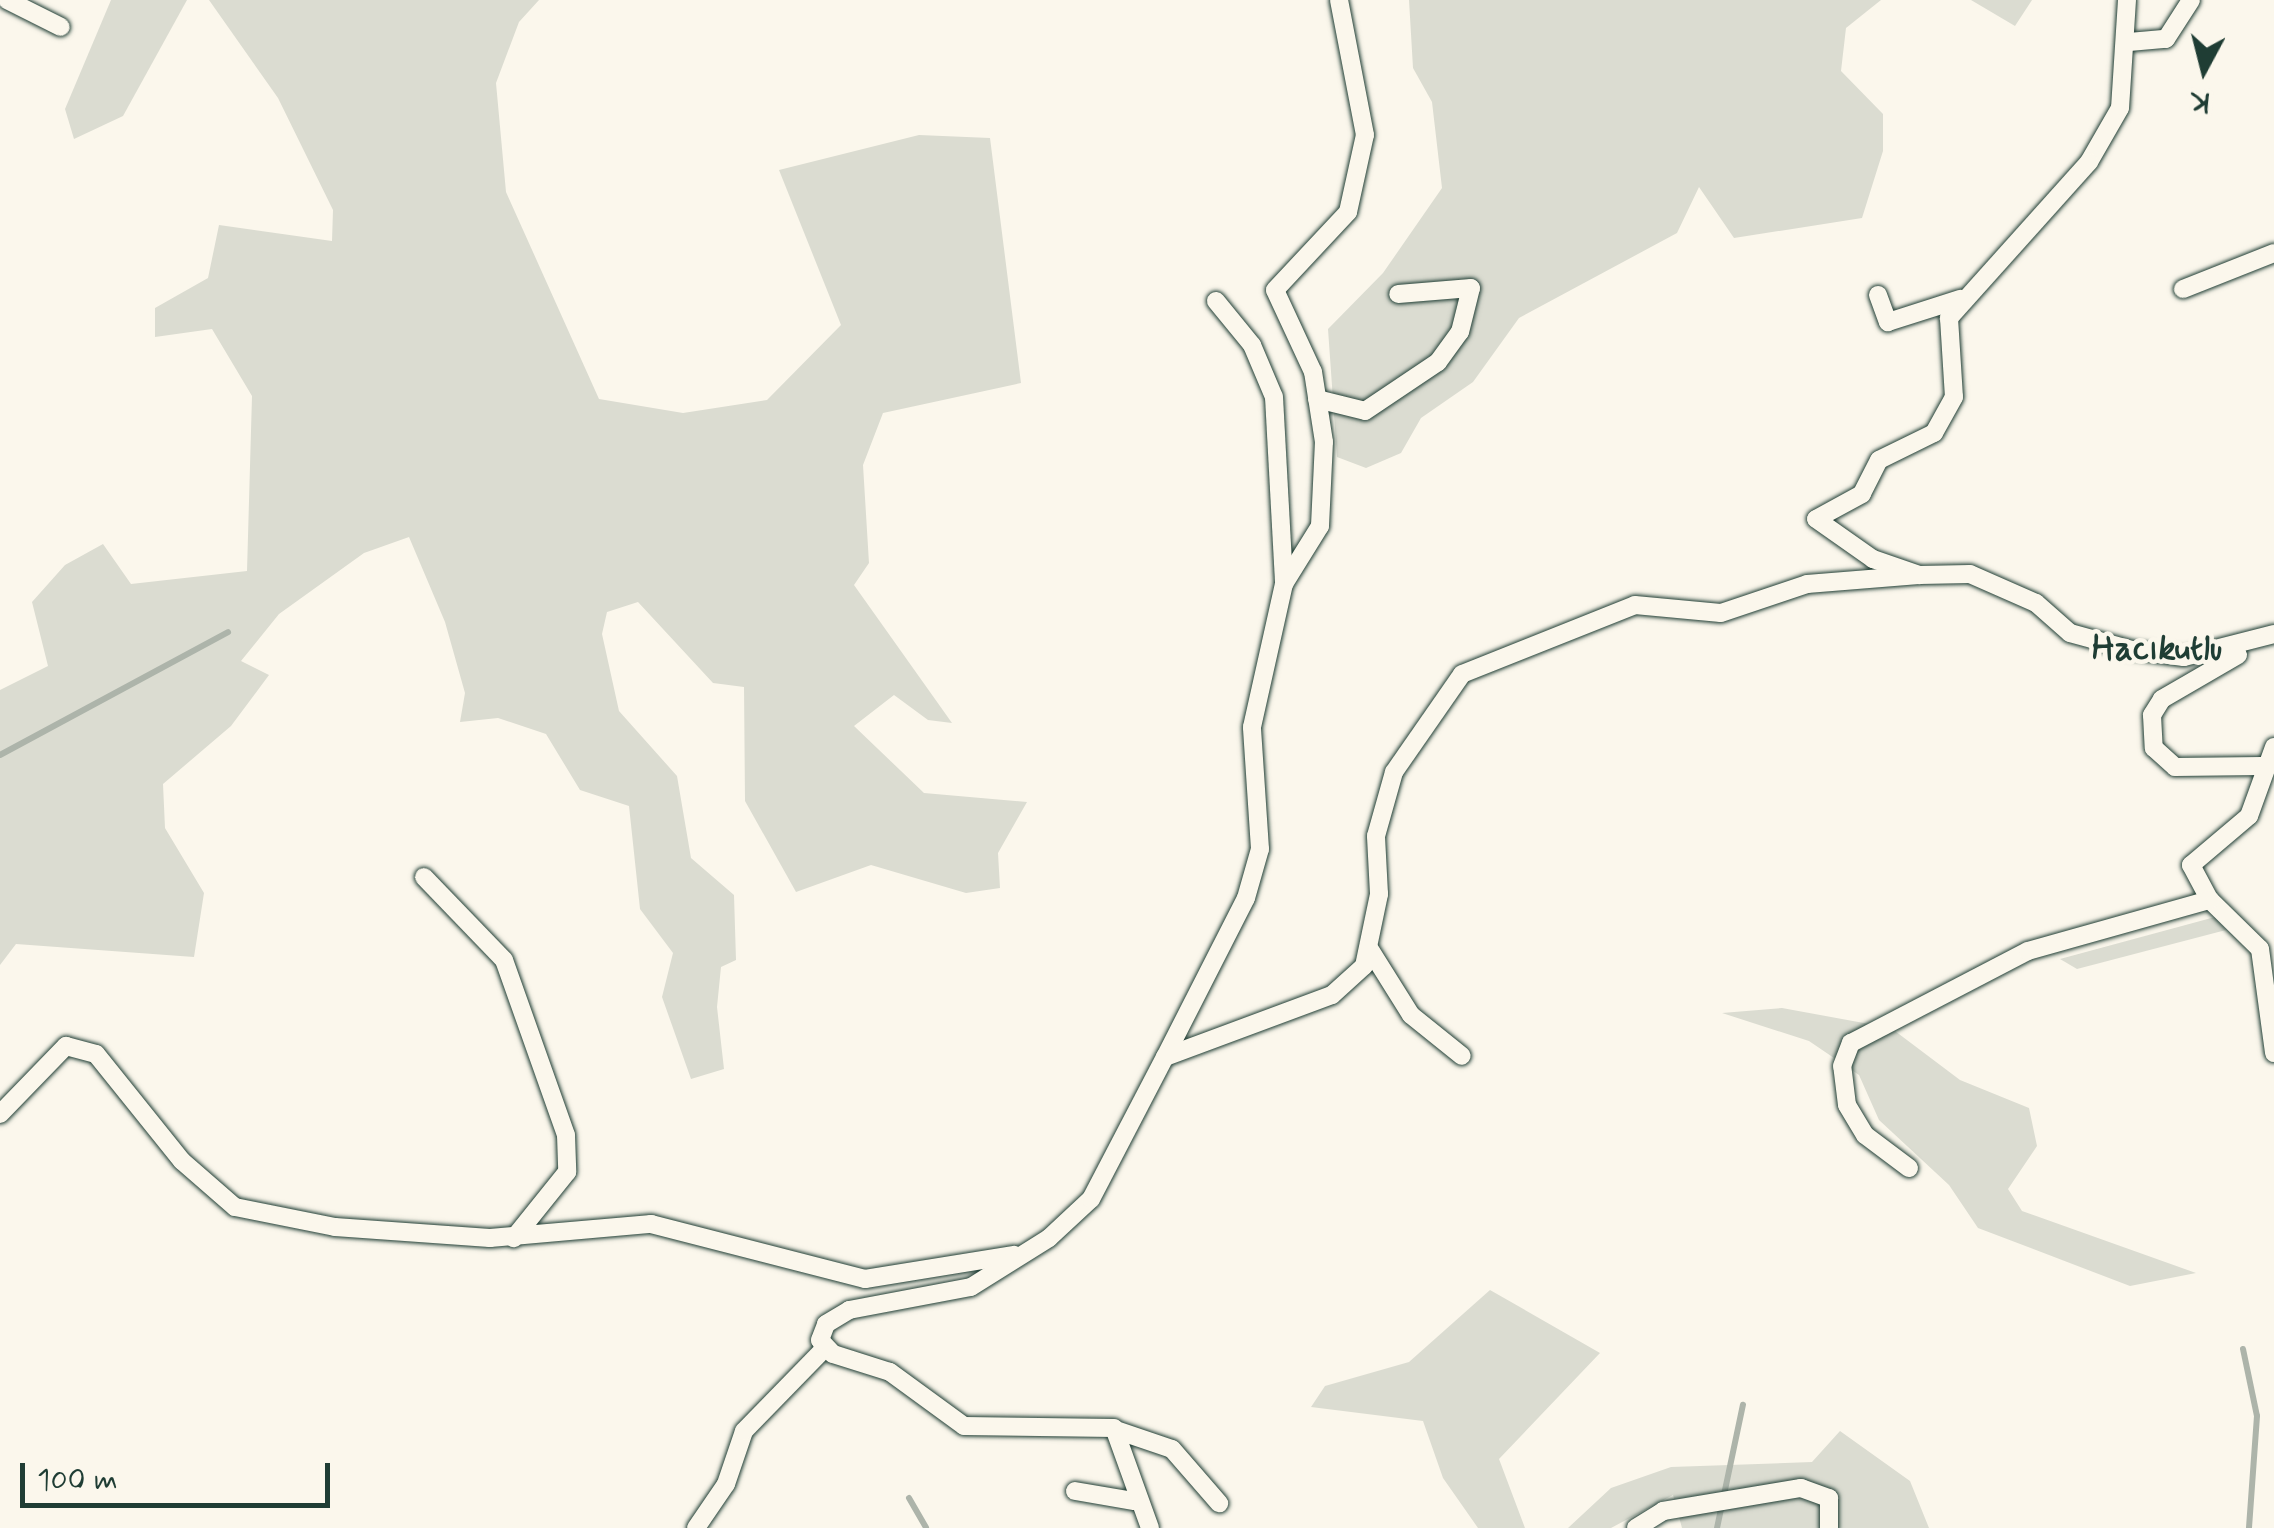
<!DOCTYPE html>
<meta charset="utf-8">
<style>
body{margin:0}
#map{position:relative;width:2274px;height:1528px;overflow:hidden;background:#fbf7ec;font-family:Mynerve,sans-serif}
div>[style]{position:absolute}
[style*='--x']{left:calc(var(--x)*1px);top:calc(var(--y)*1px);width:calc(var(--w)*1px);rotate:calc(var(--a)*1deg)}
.green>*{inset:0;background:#dbdcd1}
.stream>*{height:6px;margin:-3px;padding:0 3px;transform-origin:3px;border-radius:3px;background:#adb4aa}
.roads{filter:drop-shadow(0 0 2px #1f3d34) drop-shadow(0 0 2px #1f3d34)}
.minor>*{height:18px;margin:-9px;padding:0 9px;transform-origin:9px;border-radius:9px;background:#fbf7ec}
span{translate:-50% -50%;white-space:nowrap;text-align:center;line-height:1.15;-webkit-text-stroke:9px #fbf7ec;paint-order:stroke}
.neighbourhood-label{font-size:35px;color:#1f3d34;font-weight:700}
.north{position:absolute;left:2154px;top:20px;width:100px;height:100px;-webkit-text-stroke:8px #fbf7ec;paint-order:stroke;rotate:187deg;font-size:28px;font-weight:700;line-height:40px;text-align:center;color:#1f3d34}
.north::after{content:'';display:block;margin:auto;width:35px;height:45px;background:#1f3d34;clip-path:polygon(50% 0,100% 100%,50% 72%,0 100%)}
.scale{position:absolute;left:20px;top:1463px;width:310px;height:45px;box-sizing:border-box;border:5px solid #1f3d34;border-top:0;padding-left:12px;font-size:30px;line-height:35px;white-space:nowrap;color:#1f3d34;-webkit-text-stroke:8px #fbf7ec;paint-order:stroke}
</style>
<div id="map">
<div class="green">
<div style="clip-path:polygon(111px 0,187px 0,123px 116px,74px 139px,65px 109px)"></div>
<div style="clip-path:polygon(209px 0,539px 0,519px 22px,496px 83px,506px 192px,599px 399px,683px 413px,767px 400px,841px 325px,779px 170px,919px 135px,990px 138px,1021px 383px,883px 413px,863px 465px,869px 563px,854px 585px,952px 723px,928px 720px,894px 695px,854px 726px,924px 793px,1027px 802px,998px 853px,1000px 888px,966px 893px,871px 865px,796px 892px,745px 801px,744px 687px,713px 683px,638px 602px,607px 612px,602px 634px,619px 711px,677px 776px,691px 858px,734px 895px,736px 960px,721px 967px,717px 1007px,724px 1069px,691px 1079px,662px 997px,673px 953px,640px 909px,629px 806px,580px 790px,546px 734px,498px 718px,460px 722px,465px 693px,445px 622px,409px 537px,364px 553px,279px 614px,241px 661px,269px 675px,231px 726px,163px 784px,165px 828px,204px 893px,194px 957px,16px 944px,0 965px,0 690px,48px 666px,32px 602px,65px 565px,103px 544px,131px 584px,247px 571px,252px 396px,212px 329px,155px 337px,155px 308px,208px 278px,219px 225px,332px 241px,333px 210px,278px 98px)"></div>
<div style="clip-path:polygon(1409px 0,1881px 0,1846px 28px,1841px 71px,1883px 114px,1883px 151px,1862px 218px,1734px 238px,1699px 187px,1677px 233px,1519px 318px,1473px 382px,1421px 418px,1401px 453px,1366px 468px,1337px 457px,1328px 329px,1383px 273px,1442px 188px,1432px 102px,1413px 68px)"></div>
<div style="clip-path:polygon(1971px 0,2032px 0,2015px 26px)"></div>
<div style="clip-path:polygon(2215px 917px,2226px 930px,2077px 969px,2060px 959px)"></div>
<div style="clip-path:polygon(1782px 1008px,1891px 1028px,1960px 1080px,2029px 1108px,2037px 1146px,2008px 1189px,2022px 1211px,2196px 1273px,2130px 1286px,1978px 1228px,1949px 1185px,1879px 1120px,1859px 1075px,1809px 1041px,1722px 1013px)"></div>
<div style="clip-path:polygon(1490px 1290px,1600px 1353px,1499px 1459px,1525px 1528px,1478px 1528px,1443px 1478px,1423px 1421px,1311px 1407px,1325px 1386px,1409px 1362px)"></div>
<div style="clip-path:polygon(1840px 1431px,1910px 1481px,1929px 1528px,1682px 1528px,1673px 1495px,1611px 1528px,1568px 1528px,1611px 1488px,1671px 1467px,1812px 1462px)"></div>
</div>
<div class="stream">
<div style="--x:0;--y:755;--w:259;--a:-28.3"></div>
<div style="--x:2243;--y:1349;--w:68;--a:78.2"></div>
<div style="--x:2257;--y:1416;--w:112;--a:94.1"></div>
<div style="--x:909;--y:1498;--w:34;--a:60"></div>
<div style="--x:1717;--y:1528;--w:126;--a:-78.1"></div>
</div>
<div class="roads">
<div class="minor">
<div style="--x:7;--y:0;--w:60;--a:26.6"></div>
<div style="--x:2127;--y:0;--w:108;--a:93.7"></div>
<div style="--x:2120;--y:108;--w:62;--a:119.9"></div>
<div style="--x:2089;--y:162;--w:210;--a:131.9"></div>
<div style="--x:1949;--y:318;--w:79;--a:86.4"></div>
<div style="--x:1954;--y:397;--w:41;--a:119.1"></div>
<div style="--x:1934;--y:433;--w:61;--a:153.9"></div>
<div style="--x:1879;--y:460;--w:38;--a:117"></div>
<div style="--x:1862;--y:494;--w:52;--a:151.5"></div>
<div style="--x:1816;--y:519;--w:70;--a:35.1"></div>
<div style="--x:1873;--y:559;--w:49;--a:19.2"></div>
<div style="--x:1919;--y:575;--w:51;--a:-1.1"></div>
<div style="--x:1970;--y:574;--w:72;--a:23.7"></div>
<div style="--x:2036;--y:603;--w:45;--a:41.4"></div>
<div style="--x:2070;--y:633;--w:64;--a:15.3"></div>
<div style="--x:2132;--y:650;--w:52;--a:7.7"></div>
<div style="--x:2184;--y:657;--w:93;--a:-14.3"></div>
<div style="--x:2129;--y:42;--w:37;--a:-5"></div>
<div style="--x:2166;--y:39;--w:46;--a:-57.3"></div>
<div style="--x:2183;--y:289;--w:98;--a:-21.6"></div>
<div style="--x:1878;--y:295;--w:29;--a:70"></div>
<div style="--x:1888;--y:322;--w:76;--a:-17.7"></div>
<div style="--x:1216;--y:301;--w:57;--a:50.7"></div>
<div style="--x:1252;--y:345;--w:56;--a:67.1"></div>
<div style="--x:1274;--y:397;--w:187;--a:86.9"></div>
<div style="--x:1317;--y:399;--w:49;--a:14"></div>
<div style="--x:1365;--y:411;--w:88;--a:-33.9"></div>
<div style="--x:1438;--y:362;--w:37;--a:-54"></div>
<div style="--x:1460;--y:332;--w:45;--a:-76"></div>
<div style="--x:1471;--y:288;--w:73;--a:175.3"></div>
<div style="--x:2238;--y:655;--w:88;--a:149.9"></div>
<div style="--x:2162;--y:699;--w:19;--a:122"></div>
<div style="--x:2152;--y:715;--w:33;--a:87"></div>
<div style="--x:2154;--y:748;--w:28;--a:42"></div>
<div style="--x:2175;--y:767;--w:87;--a:-0.7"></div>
<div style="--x:2274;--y:747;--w:73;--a:109.9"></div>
<div style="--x:2249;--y:816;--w:76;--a:139.8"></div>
<div style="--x:2191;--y:865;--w:40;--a:62"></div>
<div style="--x:2210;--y:900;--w:70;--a:44.4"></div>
<div style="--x:2260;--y:949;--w:105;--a:82.3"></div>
<div style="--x:424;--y:877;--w:115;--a:46.1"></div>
<div style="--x:504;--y:960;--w:186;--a:70.5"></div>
<div style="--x:566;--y:1135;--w:37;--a:88"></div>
<div style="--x:567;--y:1172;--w:85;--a:128.8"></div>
<div style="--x:1369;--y:948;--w:79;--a:57.9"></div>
<div style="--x:1411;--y:1015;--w:65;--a:38.8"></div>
<div style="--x:1165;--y:1057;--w:178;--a:-63"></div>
<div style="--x:1246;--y:898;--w:51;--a:-74.1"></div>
<div style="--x:1260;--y:849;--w:122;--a:-93.8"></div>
<div style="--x:1252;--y:727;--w:147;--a:-77.4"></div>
<div style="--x:1284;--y:584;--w:68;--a:-58.2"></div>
<div style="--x:1320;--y:526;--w:84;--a:-87.3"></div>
<div style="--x:1324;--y:442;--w:71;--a:-98.9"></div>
<div style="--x:1313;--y:372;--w:90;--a:-114.9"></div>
<div style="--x:1275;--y:290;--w:107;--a:-46.9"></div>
<div style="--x:1348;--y:212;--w:79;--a:-77.6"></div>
<div style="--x:1365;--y:135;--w:137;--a:-100.9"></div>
<div style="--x:0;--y:1114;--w:95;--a:-45.9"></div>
<div style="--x:66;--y:1046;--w:31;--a:15"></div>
<div style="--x:96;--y:1054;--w:137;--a:51.2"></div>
<div style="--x:182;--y:1161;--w:70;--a:41"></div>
<div style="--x:235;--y:1207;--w:102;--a:11.3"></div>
<div style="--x:335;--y:1227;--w:155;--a:4.1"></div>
<div style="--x:490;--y:1238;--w:162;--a:-5"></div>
<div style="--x:651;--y:1224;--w:221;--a:14.4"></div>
<div style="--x:865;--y:1279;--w:151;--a:-9.2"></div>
<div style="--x:1909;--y:1168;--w:55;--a:-143.1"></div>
<div style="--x:1865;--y:1135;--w:35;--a:-121"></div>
<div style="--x:1847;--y:1105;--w:39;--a:-97"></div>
<div style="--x:1842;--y:1066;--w:25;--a:-69"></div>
<div style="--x:1851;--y:1043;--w:199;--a:-27.5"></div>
<div style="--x:2028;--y:951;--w:189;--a:-15.7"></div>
<div style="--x:1116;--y:1430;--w:59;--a:18.7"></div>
<div style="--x:1172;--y:1449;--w:72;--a:49"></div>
<div style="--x:1075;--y:1491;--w:60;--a:9.6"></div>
<div style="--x:696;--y:1528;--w:53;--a:-55.7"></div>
<div style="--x:726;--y:1484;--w:56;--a:-71.2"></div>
<div style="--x:744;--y:1431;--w:117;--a:-45.7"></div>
<div style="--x:1150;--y:1528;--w:106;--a:-109.8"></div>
<div style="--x:1114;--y:1428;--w:150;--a:-179.2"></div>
<div style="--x:964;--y:1426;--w:92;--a:-143.9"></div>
<div style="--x:890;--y:1372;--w:60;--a:-162.5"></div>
<div style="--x:833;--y:1354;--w:19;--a:-133"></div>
<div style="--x:820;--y:1340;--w:17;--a:-69"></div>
<div style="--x:826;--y:1324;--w:27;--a:-31"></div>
<div style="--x:849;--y:1310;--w:124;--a:-10.7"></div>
<div style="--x:971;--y:1287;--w:92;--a:-32.1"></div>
<div style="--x:1049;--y:1238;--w:57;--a:-42.9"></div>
<div style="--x:1091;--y:1199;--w:160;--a:-62.5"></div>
<div style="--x:1165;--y:1057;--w:178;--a:-20.4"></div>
<div style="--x:1332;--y:995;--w:43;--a:-42.2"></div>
<div style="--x:1364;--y:966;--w:74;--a:-78.2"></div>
<div style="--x:1379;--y:894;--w:58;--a:-93"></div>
<div style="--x:1376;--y:836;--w:66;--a:-74.3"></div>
<div style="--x:1394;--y:772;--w:119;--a:-55.2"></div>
<div style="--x:1462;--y:674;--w:186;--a:-21.7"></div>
<div style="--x:1635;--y:605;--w:86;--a:5.3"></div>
<div style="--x:1721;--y:613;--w:91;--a:-18.6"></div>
<div style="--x:1807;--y:584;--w:112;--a:-4.6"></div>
<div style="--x:1636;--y:1528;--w:32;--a:-32"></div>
<div style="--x:1663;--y:1511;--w:140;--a:-9.5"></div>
<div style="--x:1801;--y:1488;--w:30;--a:20"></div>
<div style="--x:1829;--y:1498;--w:30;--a:90"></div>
</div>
</div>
<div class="neighbourhood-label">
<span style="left:2157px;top:649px">Hacıkutlu</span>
</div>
<div class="north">K</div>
<div class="scale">100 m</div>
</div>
